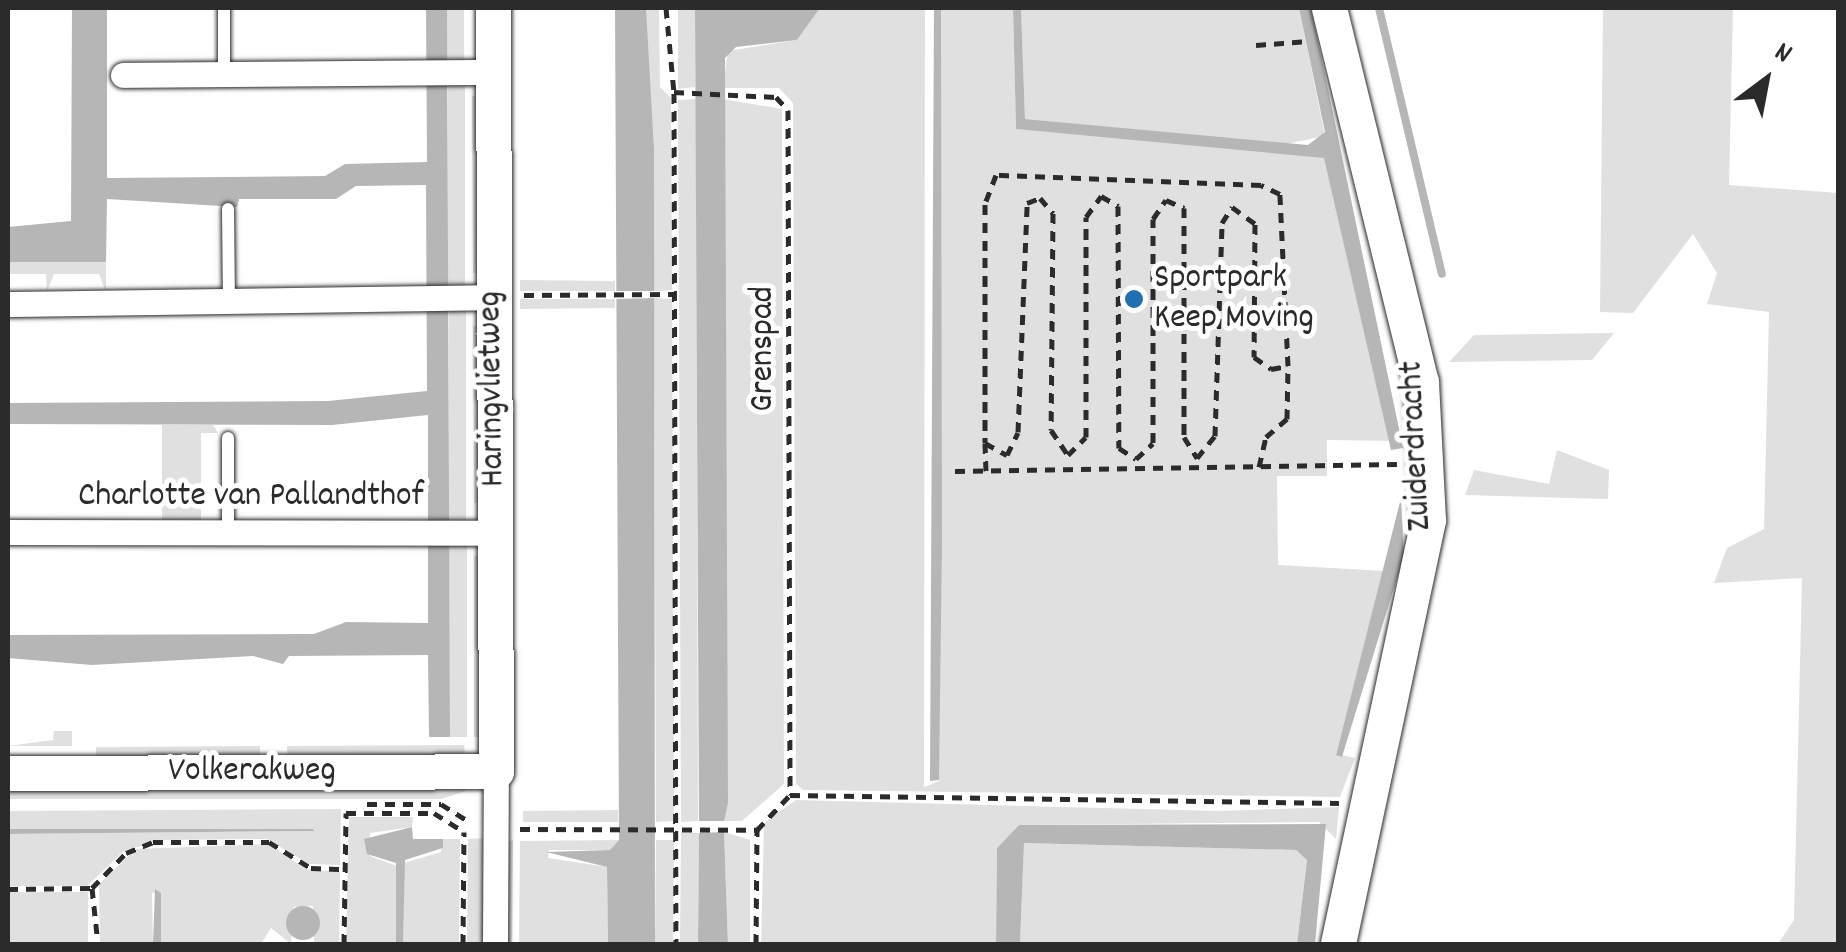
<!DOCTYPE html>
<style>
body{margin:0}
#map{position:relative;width:1846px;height:952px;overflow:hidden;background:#fff;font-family:Dekko,sans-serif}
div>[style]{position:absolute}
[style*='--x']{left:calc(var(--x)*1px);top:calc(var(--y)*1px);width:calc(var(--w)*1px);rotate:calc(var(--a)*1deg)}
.green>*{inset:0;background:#e0e0e0}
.water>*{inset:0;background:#b6b6b6}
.round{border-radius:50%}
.pier>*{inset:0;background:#fff}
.stream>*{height:8px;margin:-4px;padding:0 4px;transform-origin:4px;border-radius:4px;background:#b6b6b6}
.path>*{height:5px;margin-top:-2.5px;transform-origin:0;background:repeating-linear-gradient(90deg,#2b2b2b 0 10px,transparent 0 18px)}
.roads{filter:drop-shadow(0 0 2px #2b2b2b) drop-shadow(0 0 2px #2b2b2b)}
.lane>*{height:12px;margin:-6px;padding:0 6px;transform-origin:6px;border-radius:6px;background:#fff}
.street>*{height:25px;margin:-12.5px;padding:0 12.5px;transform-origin:12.5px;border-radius:12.5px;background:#fff}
.secondary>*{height:35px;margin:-17.5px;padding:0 17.5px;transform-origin:17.5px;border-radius:17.5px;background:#fff}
.dots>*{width:28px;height:28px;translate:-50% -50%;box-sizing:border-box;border:5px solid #fff;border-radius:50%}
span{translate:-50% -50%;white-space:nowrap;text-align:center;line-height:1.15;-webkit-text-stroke:10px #fff;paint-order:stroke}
.poi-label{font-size:35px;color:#2b2b2b}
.left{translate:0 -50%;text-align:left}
.street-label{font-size:35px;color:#2b2b2b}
.frame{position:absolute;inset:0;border:10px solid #2b2b2b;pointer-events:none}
.north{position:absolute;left:1716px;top:30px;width:100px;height:100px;-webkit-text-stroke:8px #fff;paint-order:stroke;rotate:32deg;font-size:28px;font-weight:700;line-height:40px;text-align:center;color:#2b2b2b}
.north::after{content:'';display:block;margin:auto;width:35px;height:45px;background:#2b2b2b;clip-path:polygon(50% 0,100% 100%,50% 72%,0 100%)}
</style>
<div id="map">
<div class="green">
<div style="clip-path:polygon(447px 8px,464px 8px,464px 61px,447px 61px)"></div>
<div style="clip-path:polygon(646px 8px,659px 8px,660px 87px,671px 98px,672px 290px,662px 291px,654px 291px)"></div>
<div style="clip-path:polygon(678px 8px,695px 8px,695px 87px,678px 89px)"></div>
<div style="clip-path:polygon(820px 8px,925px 8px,924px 787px,939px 781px,941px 8px,1013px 8px,1016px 129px,1334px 156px,1398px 441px,1327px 440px,1327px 476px,1277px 476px,1278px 565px,1385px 571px,1336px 754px,1355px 758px,1340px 797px,803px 790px,796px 784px,793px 103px,779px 88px,723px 88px,728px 51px,797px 40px)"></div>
<div style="clip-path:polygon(1021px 8px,1299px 8px,1325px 136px,1286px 144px,1025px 119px)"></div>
<div style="clip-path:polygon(1603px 8px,1733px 8px,1729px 185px,1838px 193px,1838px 944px,1778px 944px,1794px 920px,1802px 578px,1714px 583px,1727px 548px,1764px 529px,1769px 312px,1707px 304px,1717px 273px,1693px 234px,1633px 313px,1600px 312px)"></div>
<div style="clip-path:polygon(448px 79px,465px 79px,465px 291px,448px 291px)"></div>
<div style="clip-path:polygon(472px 96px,482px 96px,483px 273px,473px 273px)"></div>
<div style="clip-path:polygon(696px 99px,698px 821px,681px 822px,678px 100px)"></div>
<div style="clip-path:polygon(723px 99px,782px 109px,784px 784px,742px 821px,724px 821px)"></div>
<div style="clip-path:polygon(8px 262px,106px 262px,106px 292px,99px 274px,54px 274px,47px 291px,46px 274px,8px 274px)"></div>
<div style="clip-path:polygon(520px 280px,615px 281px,615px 291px,520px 291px)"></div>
<div style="clip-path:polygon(654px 298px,672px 299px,674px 821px,656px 822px)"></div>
<div style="clip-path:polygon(520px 299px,615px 299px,615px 308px,520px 309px)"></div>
<div style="clip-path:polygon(449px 309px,466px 309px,466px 520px,449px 520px)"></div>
<div style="clip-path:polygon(473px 326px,483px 326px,484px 503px,474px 503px)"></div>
<div style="clip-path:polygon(1614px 333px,1592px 360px,1449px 362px,1474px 335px)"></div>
<div style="clip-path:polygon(162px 425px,213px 425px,218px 433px,201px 433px,201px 521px,162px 521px)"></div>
<div style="clip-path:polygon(1557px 450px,1609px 470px,1608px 499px,1465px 495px,1474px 470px,1549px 484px)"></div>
<div style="clip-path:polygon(449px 539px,467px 539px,467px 737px,450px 737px)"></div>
<div style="clip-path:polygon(474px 556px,484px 556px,484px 737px,474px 737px)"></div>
<div style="clip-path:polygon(54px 731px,72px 731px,72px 746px,8px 746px,53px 740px)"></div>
<div style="clip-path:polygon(464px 745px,465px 755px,288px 761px,287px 746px)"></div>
<div style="clip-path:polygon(260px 746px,260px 761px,96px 762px,96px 747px)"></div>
<div style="clip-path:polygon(8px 785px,464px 789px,466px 791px,441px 799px,8px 799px)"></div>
<div style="clip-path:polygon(796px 800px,1220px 811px,1339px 807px,1336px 839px,1319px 822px,1019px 825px,997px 848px,996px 944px,761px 944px,764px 823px)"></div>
<div style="clip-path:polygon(341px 809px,340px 865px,309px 864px,267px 839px,162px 840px,124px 851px,87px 886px,8px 886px,8px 834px,314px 831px,8px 829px,8px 811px)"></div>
<div style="clip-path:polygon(618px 810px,618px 822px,523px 822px,523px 811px)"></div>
<div style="clip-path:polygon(349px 817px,413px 817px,412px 827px,370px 833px,370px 856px,397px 866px,396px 944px,346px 944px)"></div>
<div style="clip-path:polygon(724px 832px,750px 840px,750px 944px,728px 944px)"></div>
<div style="clip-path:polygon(681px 833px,699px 833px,698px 944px,680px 944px)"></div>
<div style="clip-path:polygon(487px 838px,486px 944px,467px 944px,468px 839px)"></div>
<div style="clip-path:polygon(443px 839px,460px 839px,459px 944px,403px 944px,404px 863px,441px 852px)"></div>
<div style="clip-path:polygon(513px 840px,512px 944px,503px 944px,507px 841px)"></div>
<div style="clip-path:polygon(619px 840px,610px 850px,549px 850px,548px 858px,607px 867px,608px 944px,519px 944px,520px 841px)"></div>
<div style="clip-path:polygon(656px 840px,674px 840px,673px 944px,655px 944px)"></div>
<div style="clip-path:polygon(1024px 843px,1296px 850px,1307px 859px,1297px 944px,1020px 944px)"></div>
<div style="clip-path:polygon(269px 844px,306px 869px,340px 872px,339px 944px,314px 944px,313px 906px,293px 907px,291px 944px,271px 928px,261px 944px,161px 944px,161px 893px,152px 893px,153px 944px,100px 944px,99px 884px,136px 849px)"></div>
<div style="clip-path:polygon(8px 892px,88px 892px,88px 944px,8px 944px)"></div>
</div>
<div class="water">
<div style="clip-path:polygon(72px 8px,107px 8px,107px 178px,325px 176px,345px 164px,427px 162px,426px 8px,447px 8px,450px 737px,429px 737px,428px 655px,289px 656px,283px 664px,253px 656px,92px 665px,8px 658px,8px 635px,314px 634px,346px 622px,428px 623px,428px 415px,332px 425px,8px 424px,8px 403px,328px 401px,427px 391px,426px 185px,356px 186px,336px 199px,239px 199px,237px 207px,107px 199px,106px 262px,8px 262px,8px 227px,71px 221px)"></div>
<div style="clip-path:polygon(615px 8px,646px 8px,654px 150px,655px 944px,608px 944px,607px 867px,546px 852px,610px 850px,619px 840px)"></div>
<div style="clip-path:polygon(695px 8px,820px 8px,797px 40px,736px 47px,725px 58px,728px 803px,724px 821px,699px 821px)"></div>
<div style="clip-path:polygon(934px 8px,941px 8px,942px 543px,939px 780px,930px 781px)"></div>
<div style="clip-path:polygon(1013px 8px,1021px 8px,1025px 119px,1308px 145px,1325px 132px,1299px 8px,1311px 8px,1403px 448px,1391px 450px,1324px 158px,1016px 129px)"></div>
<div style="clip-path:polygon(1401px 498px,1404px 555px,1342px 757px,1336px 755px)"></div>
<div style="clip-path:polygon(1326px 824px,1315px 944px,1297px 944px,1307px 860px,1296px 850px,1024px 843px,1020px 944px,996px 944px,997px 848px,1019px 825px)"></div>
<div style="clip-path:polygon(412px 827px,413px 839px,443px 839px,443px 848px,405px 860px,403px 944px,396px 944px,396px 863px,367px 854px,364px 839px)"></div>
<div style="clip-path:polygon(8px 829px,313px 829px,314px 831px,8px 834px)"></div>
<div style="clip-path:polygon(724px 832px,728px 944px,698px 944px,699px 833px)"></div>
<div style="clip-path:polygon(155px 889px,161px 893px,161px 944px,153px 944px)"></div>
<div class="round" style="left:286px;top:906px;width:34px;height:34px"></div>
</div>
<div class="pier">
<div style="clip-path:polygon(610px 291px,659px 291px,659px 298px,610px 299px)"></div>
</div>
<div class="stream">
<div style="--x:1379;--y:8;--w:273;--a:76.7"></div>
</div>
<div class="path">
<div style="--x:666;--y:8;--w:84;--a:84.6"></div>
<div style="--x:674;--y:92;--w:102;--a:2.8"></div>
<div style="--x:776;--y:97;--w:18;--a:47"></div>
<div style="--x:788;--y:110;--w:685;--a:89.83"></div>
<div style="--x:1256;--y:45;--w:52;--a:-4.4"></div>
<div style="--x:674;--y:93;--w:851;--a:89.87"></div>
<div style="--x:524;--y:295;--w:152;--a:-0.4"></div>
<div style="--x:985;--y:443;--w:25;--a:29"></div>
<div style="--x:1007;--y:455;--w:25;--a:-64"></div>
<div style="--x:1018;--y:432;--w:229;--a:-87.7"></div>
<div style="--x:1027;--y:203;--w:14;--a:-21"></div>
<div style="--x:1040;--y:198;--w:20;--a:49"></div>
<div style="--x:1053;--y:213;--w:217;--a:90.5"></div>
<div style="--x:1051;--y:430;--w:30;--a:56"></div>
<div style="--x:1068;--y:455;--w:25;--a:-45"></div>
<div style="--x:1086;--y:437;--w:220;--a:-90"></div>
<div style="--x:1086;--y:217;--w:26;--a:-54"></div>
<div style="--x:1101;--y:196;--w:20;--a:30"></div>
<div style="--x:1118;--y:206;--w:242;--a:89.8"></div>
<div style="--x:1119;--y:448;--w:20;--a:33"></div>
<div style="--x:1136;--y:459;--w:23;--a:-43"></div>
<div style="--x:1153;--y:443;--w:224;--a:-90"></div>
<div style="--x:1153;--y:219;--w:23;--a:-56"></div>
<div style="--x:1166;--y:200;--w:20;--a:24"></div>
<div style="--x:1184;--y:208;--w:229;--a:90"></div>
<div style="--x:1184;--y:437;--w:25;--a:58"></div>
<div style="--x:1197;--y:458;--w:28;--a:-51"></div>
<div style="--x:1215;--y:436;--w:213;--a:-88.1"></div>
<div style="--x:1222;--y:223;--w:19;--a:-58"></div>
<div style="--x:1232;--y:207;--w:29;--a:36"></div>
<div style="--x:1255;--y:224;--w:133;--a:90.4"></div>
<div style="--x:1254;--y:357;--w:21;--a:35"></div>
<div style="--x:1271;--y:369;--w:17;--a:-10"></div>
<div style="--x:1288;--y:366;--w:172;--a:-92.7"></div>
<div style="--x:1280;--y:194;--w:21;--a:-155"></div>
<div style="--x:1261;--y:185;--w:265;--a:-177.8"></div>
<div style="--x:996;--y:175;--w:31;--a:111"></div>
<div style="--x:985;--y:204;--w:239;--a:90"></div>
<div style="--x:985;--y:443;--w:28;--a:88"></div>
<div style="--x:1259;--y:467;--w:31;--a:-77"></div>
<div style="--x:1266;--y:437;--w:28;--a:-41"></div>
<div style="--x:1287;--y:419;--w:53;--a:-88.9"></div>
<div style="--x:955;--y:471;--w:442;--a:-0.9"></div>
<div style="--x:367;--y:804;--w:74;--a:0"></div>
<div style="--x:441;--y:804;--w:34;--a:32"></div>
<div style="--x:520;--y:829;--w:237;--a:0.2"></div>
<div style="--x:92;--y:888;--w:49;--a:-45.8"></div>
<div style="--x:126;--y:853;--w:29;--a:-22"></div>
<div style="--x:153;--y:842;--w:116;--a:0"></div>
<div style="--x:269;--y:842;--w:49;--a:31.8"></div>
<div style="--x:311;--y:868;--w:34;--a:2"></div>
<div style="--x:92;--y:888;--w:56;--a:83.9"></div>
<div style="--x:8;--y:889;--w:84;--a:-0.7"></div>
<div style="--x:344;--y:944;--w:131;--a:-89.1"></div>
<div style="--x:346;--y:813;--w:88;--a:0"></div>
<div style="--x:434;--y:813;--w:36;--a:32"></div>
<div style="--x:463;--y:944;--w:112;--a:-89.5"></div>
<div style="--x:756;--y:944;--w:114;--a:-89.5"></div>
<div style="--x:757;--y:830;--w:48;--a:-46.7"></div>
<div style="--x:790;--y:795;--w:549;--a:0.83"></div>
</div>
<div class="roads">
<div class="lane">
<div style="--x:224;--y:8;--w:66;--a:90"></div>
<div style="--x:228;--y:209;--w:92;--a:89.4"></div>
<div style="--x:228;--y:438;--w:94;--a:90"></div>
</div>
<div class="street">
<div style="--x:123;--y:75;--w:370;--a:-0.5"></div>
<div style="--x:8;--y:304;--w:484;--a:-0.8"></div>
<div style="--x:8;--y:532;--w:486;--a:0.1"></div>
<div style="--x:495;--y:944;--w:173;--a:-89.7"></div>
</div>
<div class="secondary">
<div style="--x:1329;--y:8;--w:385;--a:76.2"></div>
<div style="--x:1421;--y:382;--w:138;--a:87.1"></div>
<div style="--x:1428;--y:520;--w:433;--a:102"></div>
<div style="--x:8;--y:773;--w:488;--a:-0.2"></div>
<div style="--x:496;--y:771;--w:763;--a:-90.23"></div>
</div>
</div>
<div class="dots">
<div style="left:1134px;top:299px;background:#1f6fb2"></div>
</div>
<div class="poi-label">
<span class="left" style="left:1154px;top:299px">Sportpark<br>Keep Moving</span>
</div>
<div class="street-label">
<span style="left:764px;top:349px;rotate:-90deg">Grenspad</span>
<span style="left:493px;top:389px;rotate:-91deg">Haringvlietweg</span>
<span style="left:1417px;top:446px;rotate:-93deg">Zuiderdracht</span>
<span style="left:251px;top:497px">Charlotte van Pallandthof</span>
<span style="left:252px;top:772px">Volkerakweg</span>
</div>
<div class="frame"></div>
<div class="north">N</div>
</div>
